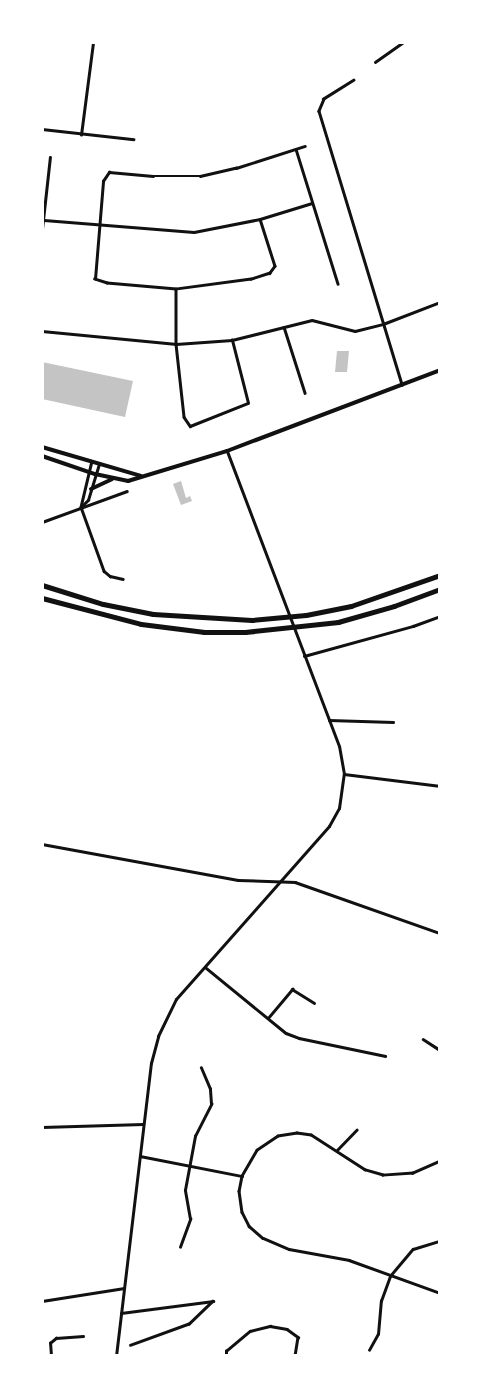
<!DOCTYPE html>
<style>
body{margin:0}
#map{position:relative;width:482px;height:1398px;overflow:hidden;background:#fff;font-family:Poppins,sans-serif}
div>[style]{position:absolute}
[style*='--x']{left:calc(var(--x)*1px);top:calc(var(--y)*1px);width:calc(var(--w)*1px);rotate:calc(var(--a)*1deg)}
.building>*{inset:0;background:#c4c4c4}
.minor>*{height:2.5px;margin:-1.25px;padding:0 1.25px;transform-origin:1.25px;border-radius:1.25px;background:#111}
.tertiary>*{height:3px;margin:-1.5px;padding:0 1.5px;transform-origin:1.5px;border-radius:1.5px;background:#111}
.secondary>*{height:4px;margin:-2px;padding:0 2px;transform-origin:2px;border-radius:2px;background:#111}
.motorway>*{height:5px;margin:-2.5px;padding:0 2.5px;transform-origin:2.5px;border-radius:2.5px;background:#111}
span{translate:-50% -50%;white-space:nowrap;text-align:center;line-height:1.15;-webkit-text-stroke:4.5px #fff;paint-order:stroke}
.frame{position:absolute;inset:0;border:44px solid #fff;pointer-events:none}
</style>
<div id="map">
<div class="building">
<div style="clip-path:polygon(337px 351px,349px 351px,347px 372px,335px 372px)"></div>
<div style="clip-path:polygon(42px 362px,133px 381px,125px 417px,42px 399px)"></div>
<div style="clip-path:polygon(181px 481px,186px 498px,190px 496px,192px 501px,181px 505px,173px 484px)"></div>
</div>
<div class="minor">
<div style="--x:375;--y:62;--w:35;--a:-35"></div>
<div style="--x:354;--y:80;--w:36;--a:148"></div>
<div style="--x:324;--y:99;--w:13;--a:113"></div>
<div style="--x:319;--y:111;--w:286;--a:73.1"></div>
<div style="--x:42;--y:129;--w:92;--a:6.3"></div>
<div style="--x:81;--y:135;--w:94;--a:-82.6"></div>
<div style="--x:296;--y:149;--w:141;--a:72.7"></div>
<div style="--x:260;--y:219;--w:49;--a:72.3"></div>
<div style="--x:275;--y:266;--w:9;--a:126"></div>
<div style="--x:270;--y:273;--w:20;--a:162"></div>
<div style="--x:251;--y:279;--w:76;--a:172.4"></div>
<div style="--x:176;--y:289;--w:69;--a:-175"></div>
<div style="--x:107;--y:283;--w:13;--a:-162"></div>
<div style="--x:95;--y:279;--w:98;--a:-85.3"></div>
<div style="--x:103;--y:181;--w:11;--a:-56"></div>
<div style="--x:109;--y:172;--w:44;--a:5.2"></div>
<div style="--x:153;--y:176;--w:47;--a:0"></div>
<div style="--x:200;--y:176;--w:37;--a:-13"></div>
<div style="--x:236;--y:168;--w:72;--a:-17.7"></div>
<div style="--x:44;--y:220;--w:150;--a:4.6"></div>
<div style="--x:194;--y:232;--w:67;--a:-11.1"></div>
<div style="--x:260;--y:219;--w:54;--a:-17.1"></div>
<div style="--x:42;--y:229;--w:72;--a:-83.7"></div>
<div style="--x:176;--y:289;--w:55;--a:90"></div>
<div style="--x:176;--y:344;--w:73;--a:83.7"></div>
<div style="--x:184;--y:417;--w:11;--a:56"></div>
<div style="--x:190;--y:426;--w:62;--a:-21.6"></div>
<div style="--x:248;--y:403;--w:65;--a:-104.3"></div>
<div style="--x:284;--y:327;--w:69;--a:72.3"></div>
<div style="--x:42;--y:331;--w:135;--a:5.5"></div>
<div style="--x:176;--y:344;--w:56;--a:-4.1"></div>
<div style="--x:232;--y:340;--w:82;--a:-14"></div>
<div style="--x:312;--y:320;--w:44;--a:14.3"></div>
<div style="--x:355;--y:331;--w:29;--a:-14"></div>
<div style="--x:383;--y:324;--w:61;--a:-21.1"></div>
<div style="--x:92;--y:461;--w:47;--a:103.4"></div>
<div style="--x:81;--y:507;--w:10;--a:-45"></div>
<div style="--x:88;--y:500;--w:38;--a:-73"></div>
<div style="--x:81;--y:507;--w:68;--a:70.2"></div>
<div style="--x:104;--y:571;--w:8;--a:40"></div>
<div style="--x:110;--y:576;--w:13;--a:13"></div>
<div style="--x:42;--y:522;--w:90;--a:-20"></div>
<div style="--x:304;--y:656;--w:113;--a:-15.4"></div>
<div style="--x:413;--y:626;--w:29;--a:-20"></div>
<div style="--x:329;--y:720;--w:64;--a:1.8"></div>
<div style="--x:344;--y:774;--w:97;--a:7.1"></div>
<div style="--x:42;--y:844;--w:199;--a:10.4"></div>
<div style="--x:238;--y:880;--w:57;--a:2"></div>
<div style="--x:295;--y:882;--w:154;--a:19.4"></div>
<div style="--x:205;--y:967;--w:104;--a:39.2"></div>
<div style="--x:286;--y:1033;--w:14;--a:21"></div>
<div style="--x:299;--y:1038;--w:88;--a:11.8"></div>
<div style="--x:268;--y:1018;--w:38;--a:-50"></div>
<div style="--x:292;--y:989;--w:26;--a:32"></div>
<div style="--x:423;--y:1039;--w:20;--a:33"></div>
<div style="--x:42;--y:1127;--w:101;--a:-1.7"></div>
<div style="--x:337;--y:1150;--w:28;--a:-46"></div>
<div style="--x:140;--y:1156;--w:104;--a:11.1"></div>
<div style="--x:440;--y:1161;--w:30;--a:156"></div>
<div style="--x:413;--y:1173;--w:30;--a:176"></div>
<div style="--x:383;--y:1175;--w:19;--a:-164"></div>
<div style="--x:365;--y:1170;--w:64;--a:-147.1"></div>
<div style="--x:311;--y:1135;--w:14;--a:-172"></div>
<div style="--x:297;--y:1133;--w:19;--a:171"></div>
<div style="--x:278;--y:1136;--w:25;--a:146"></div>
<div style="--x:257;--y:1150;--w:30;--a:120"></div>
<div style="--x:242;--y:1176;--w:15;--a:101"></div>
<div style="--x:239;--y:1191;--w:21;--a:82"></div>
<div style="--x:242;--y:1212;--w:16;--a:63"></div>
<div style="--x:249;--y:1226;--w:18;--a:41"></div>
<div style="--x:263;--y:1238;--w:28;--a:23"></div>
<div style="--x:289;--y:1249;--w:61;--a:10.4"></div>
<div style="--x:349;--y:1260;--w:97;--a:19.9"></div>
<div style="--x:180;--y:1247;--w:30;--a:-70"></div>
<div style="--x:190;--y:1219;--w:29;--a:-100"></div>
<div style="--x:185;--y:1190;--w:55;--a:-79.5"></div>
<div style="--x:195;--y:1136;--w:36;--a:-63"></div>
<div style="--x:211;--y:1104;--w:15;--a:-94"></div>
<div style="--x:210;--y:1089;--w:23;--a:-113"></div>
<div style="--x:42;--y:1301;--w:83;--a:-9"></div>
<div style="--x:121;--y:1313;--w:93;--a:-7.4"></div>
<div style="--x:213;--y:1301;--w:33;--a:136"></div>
<div style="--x:189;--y:1324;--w:62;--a:160.1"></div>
<div style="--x:369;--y:1350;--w:18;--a:-61"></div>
<div style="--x:378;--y:1334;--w:33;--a:-85"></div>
<div style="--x:381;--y:1301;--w:27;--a:-70"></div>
<div style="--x:390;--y:1276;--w:35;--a:-50"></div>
<div style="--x:413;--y:1249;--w:28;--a:-17"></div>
<div style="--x:51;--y:1356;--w:13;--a:-94"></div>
<div style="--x:50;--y:1343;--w:8;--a:-40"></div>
<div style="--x:56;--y:1338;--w:27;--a:-4"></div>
<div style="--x:226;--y:1356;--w:5;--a:-90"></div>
<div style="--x:226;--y:1351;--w:31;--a:-40"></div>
<div style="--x:250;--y:1331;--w:21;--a:-14"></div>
<div style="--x:270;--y:1326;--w:17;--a:10"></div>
<div style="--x:287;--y:1329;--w:14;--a:36"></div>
<div style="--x:298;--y:1337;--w:19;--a:99"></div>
</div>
<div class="tertiary">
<div style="--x:116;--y:1356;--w:295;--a:-83.2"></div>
<div style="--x:151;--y:1063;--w:28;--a:-75"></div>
<div style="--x:158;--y:1036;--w:41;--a:-64.1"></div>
<div style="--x:176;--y:999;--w:231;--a:-48.5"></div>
<div style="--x:329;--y:826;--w:21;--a:-61"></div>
<div style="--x:339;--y:808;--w:34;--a:-82"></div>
<div style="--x:344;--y:774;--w:28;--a:-100"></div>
<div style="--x:339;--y:746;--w:316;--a:-110.8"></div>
</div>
<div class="secondary">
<div style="--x:42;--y:447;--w:103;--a:16.3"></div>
<div style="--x:42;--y:456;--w:56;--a:18.8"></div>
<div style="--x:95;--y:474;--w:34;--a:12"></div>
<div style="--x:128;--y:481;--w:103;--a:-16.9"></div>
<div style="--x:227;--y:451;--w:228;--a:-20.8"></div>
<div style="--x:91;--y:489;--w:23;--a:-25"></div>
</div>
<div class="motorway">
<div style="--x:42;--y:585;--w:64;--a:17.3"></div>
<div style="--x:103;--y:604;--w:51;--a:11.3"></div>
<div style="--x:153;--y:614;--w:99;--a:3.5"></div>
<div style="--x:252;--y:620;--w:54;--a:-5.3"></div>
<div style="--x:306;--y:615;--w:46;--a:-11.3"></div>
<div style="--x:351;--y:606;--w:94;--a:-19.2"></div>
<div style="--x:42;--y:598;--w:102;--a:14.7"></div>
<div style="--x:141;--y:624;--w:64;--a:7.2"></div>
<div style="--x:204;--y:632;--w:41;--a:0"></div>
<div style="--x:245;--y:632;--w:94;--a:-6.1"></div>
<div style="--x:338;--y:622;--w:58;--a:-15.9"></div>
<div style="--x:394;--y:606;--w:49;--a:-20.3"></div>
</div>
<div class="frame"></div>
</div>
